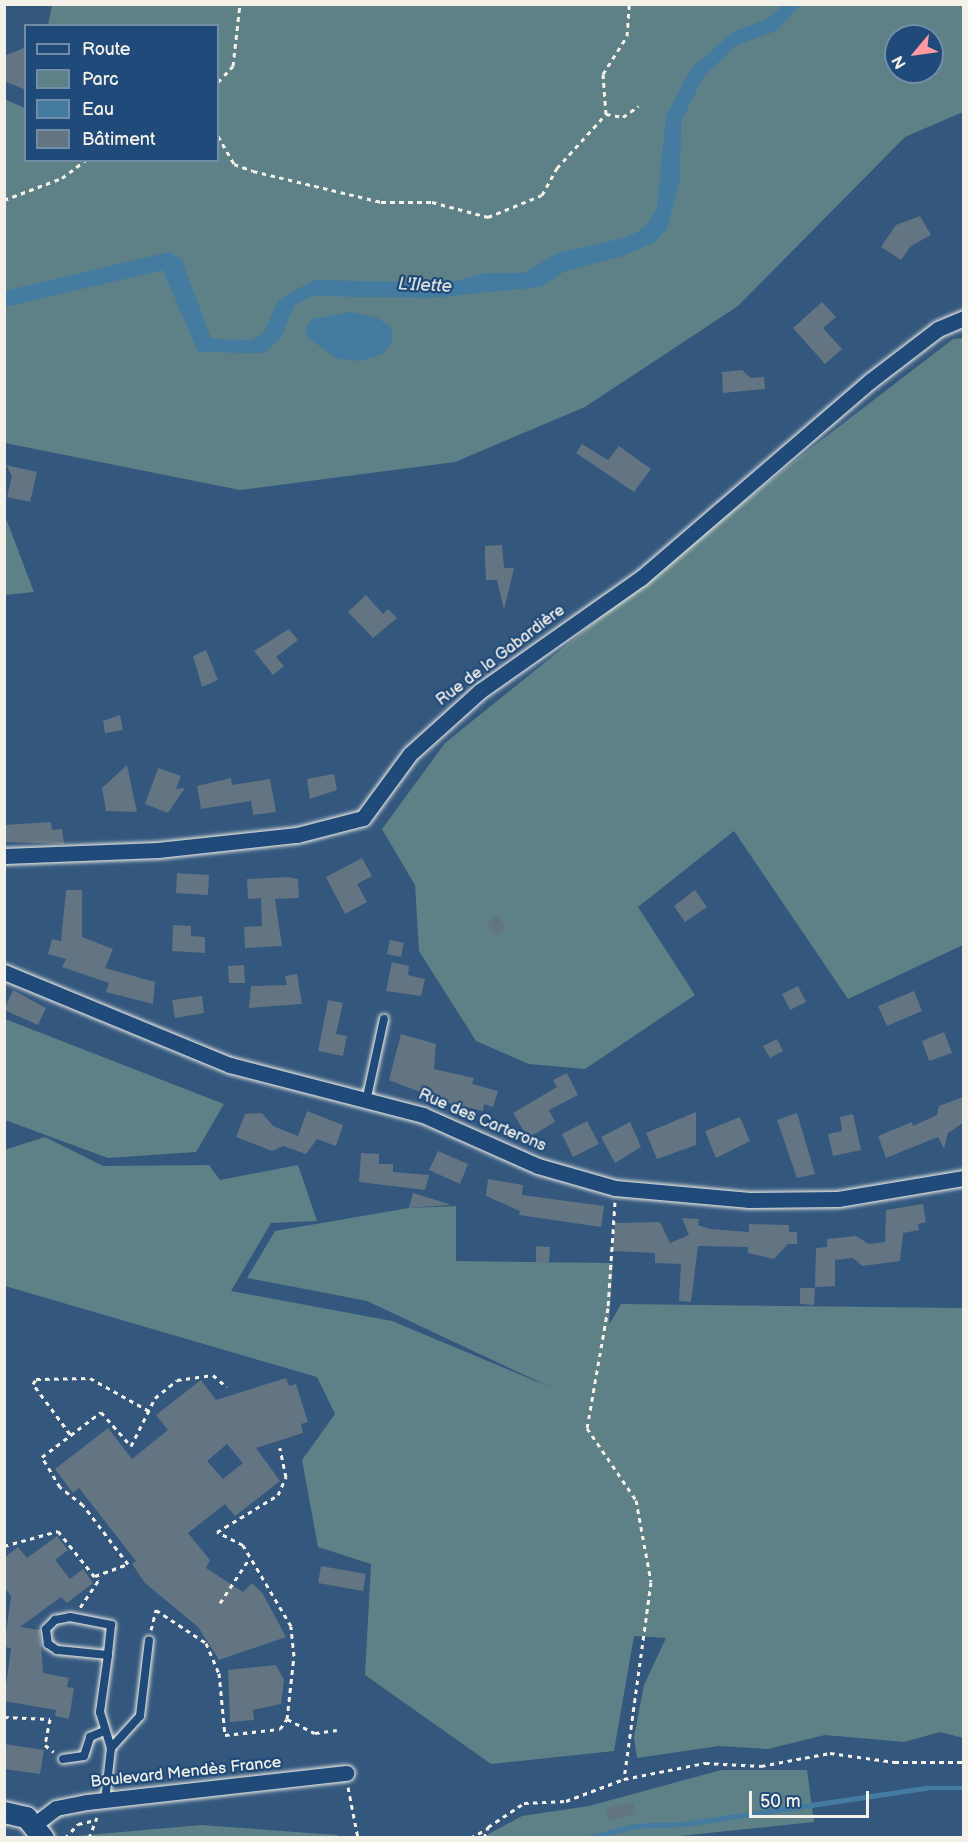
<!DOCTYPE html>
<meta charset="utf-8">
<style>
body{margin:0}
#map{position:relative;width:968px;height:1842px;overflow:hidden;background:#33577d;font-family:"Balsamiq Sans",sans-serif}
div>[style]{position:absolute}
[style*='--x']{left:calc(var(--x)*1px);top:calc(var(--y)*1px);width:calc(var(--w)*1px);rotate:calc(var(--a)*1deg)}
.green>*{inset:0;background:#5d8186}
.water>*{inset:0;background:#447ba1}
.stream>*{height:4.5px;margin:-2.25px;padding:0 2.25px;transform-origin:2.25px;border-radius:2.25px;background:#447ba1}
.building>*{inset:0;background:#637483}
.path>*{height:3px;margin-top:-1.5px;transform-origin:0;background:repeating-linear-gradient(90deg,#f4f1e8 0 4.5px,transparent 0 9px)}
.roads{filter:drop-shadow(0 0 2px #f4f1e8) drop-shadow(0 0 2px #f4f1e8)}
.lane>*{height:8px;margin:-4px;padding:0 4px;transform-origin:4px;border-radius:4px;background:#1f4a7a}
.street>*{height:15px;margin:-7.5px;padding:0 7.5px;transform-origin:7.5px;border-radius:7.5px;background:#1f4a7a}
.secondary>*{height:21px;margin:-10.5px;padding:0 10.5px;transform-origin:10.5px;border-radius:10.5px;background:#1f4a7a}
span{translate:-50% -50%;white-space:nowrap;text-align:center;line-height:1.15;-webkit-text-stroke:4.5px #1f4a7a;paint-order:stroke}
.street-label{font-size:16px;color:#f4f1e8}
.water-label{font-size:18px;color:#dadfdd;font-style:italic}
.frame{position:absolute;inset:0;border:6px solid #f4f1e8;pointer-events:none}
.legend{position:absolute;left:24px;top:24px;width:195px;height:138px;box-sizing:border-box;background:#1f4a7a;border:2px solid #748da6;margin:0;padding:8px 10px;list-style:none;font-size:18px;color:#f4f1e8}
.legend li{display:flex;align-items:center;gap:12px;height:30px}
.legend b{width:30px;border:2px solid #748da6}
.north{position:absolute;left:884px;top:24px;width:60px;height:60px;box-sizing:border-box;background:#1f4a7a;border:2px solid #748da6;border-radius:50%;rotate:241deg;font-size:16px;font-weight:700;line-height:24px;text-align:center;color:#f4f1e8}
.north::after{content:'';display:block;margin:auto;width:21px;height:27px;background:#ff9aa2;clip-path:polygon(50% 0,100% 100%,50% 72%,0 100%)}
.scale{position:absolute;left:749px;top:1791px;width:120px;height:27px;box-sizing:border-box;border:3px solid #f4f1e8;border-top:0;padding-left:8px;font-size:18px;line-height:21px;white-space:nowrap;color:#f4f1e8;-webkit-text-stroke:4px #1f4a7a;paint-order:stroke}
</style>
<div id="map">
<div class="green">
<div style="clip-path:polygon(evenodd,52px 5px,963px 5px,963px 112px,905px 137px,738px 306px,585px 407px,455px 462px,240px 490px,5px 443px,4px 99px,25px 108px,26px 160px,218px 160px,218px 26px,48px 25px,52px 5px,896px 36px,932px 36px,932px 72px,896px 72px,896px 36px)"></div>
<div style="clip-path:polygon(963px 338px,963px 945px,848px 999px,734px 831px,638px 907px,695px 995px,585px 1069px,529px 1064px,476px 1041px,419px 951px,415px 885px,382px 829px,445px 743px,802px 455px,953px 339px)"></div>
<div style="clip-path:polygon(4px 516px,5px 516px,34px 592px,5px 595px)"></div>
<div style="clip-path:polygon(5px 1019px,224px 1104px,196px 1152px,108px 1158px,5px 1120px)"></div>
<div style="clip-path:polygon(45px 1137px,103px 1166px,209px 1165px,220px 1180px,298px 1165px,317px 1221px,271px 1223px,231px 1291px,392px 1321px,550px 1387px,367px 1301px,247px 1278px,275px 1231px,409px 1208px,456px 1206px,456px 1261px,613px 1263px,609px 1325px,621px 1304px,963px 1308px,963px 1738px,940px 1732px,904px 1742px,825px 1735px,768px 1749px,719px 1746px,637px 1758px,634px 1737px,644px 1685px,666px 1638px,634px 1636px,614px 1751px,491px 1764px,365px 1675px,371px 1564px,318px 1547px,302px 1460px,335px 1414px,317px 1377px,5px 1286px,4px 1150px)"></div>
<div style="clip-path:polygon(721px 1770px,807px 1770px,814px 1822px,670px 1837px,481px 1838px,522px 1816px,589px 1806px)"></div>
<div style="clip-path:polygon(201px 1825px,337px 1835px,338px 1837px,66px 1837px)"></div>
</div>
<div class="water">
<div style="clip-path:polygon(783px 5px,801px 5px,776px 31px,737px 45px,704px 76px,681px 122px,680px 179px,667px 229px,655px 242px,623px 256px,565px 271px,541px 287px,431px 298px,313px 296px,294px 305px,281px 338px,264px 353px,198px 352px,163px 270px,5px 307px,5px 291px,169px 252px,182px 260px,211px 339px,251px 340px,263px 334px,279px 300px,314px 280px,447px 283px,486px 273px,523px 273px,558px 253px,628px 237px,645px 227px,657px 208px,666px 116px,692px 67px,735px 31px,767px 19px)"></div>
<div style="clip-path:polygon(351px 312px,377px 318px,392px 328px,392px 341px,383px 354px,361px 361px,338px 359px,308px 338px,305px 329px,313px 319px)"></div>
</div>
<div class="stream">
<div style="--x:588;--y:1838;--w:48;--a:-14.6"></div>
<div style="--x:634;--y:1826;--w:50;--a:-2.3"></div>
<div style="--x:684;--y:1824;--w:245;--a:-8.5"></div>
<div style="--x:926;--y:1788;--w:38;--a:0"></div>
</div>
<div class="building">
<div style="clip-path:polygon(26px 47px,26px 90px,4px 81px,4px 56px)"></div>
<div style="clip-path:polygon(920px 216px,931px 235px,911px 246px,901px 260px,881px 247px,896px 225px)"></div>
<div style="clip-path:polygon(822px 302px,836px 317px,823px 328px,842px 349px,825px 364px,793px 328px)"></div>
<div style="clip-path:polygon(742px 370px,751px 378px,764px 377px,765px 389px,723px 393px,722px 372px)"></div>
<div style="clip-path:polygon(582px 444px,608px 460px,619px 446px,651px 469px,634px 492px,576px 453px)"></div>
<div style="clip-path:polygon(6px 465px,37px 472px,30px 502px,7px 497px,12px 476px)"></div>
<div style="clip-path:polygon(502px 545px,504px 568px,514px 568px,504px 610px,497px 580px,486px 580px,485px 561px,485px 546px)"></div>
<div style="clip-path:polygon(366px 595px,383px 614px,388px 609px,397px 618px,373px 638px,348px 612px)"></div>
<div style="clip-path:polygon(289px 629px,298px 640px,276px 657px,284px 666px,273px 675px,254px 651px)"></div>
<div style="clip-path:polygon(206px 650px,218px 680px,202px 687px,193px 656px)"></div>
<div style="clip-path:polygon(120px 715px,123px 730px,105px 733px,103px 721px)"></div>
<div style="clip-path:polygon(127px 765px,137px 812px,106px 811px,102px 788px)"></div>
<div style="clip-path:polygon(158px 768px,181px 776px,176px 789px,185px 788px,168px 813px,145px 804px)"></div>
<div style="clip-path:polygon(334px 774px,337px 790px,310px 799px,307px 779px)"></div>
<div style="clip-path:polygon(231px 778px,232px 785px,270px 779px,276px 812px,253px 815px,251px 801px,201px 809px,197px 786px)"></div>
<div style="clip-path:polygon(51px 822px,52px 830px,62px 829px,64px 844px,4px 842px,4px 825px)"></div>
<div style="clip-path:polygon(362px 858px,372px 876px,357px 884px,367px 902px,345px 914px,326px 877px)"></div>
<div style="clip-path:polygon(177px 873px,209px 875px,208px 895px,176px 893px)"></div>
<div style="clip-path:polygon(287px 877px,298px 879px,299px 898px,275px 899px,282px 946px,245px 948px,244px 927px,262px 926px,261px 898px,248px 899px,247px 879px)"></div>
<div style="clip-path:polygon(66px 890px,82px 890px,82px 937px,113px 949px,105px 968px,155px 982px,153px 1004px,106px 992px,109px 983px,62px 967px,66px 959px,48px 954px,52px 939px,61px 941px)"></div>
<div style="clip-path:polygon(695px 890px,707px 907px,685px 922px,674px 906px)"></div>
<div style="clip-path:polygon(498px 915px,506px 929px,496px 936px,487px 922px)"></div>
<div style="clip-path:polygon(173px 925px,191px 926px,191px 936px,205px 937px,205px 953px,172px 951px)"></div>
<div style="clip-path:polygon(390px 940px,404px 943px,401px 957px,387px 954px)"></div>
<div style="clip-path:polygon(392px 962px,409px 966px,408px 975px,425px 979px,421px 996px,386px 991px)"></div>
<div style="clip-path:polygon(244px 965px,245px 983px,229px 983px,228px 966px)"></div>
<div style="clip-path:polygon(297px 974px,302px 1004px,249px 1008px,251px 986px,287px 985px,285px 976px)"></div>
<div style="clip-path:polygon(798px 986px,806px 1002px,790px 1010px,782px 994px)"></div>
<div style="clip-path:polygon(13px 990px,46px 1008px,38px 1025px,4px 1010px)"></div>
<div style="clip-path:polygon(914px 991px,922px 1011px,887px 1026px,878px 1006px)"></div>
<div style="clip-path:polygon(202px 996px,204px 1013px,175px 1018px,172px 1000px)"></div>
<div style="clip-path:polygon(328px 1000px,343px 1003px,336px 1034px,347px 1036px,343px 1056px,318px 1051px)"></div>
<div style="clip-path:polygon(944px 1032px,952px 1053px,929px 1061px,922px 1041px)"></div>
<div style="clip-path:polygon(401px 1034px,436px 1044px,434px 1069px,474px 1078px,472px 1084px,498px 1091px,493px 1107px,484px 1104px,483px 1111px,448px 1103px,389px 1080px)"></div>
<div style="clip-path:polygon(777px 1039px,783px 1051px,770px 1058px,763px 1046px)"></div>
<div style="clip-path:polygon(567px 1073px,578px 1095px,549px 1110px,555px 1122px,528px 1138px,513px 1113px,557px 1087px,553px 1080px)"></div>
<div style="clip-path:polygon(963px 1097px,963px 1123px,948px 1133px,944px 1149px,938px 1137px,886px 1158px,878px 1136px,912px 1122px,913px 1126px,937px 1115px,939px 1106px)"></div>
<div style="clip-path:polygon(307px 1111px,343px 1125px,336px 1146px,317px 1139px,306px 1154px,283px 1146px,272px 1151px,236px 1137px,245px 1114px,262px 1113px,273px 1126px,298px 1136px)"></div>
<div style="clip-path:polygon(696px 1112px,696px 1145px,657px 1159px,646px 1133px)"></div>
<div style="clip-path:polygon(797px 1113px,815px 1174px,797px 1178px,777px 1120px)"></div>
<div style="clip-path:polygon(853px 1114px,861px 1150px,833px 1156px,828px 1134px,842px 1131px,840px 1117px)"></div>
<div style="clip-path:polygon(740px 1117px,750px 1141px,716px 1158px,705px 1131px)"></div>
<div style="clip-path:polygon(587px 1121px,599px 1144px,573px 1157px,562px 1134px)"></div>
<div style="clip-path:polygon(630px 1122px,641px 1147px,615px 1163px,601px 1137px)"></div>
<div style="clip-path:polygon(438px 1151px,468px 1164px,460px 1184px,429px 1170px)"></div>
<div style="clip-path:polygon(361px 1153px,379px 1154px,379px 1164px,393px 1164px,393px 1172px,429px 1175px,425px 1190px,359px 1182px)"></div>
<div style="clip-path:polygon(488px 1179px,523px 1185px,522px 1195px,604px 1206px,601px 1227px,519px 1215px,520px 1211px,486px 1196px)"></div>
<div style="clip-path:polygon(413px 1193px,449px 1204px,449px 1205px,409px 1208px)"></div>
<div style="clip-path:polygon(923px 1204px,926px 1222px,918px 1224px,919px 1230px,903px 1233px,900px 1261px,862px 1266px,853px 1258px,835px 1260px,835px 1286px,815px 1287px,816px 1248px,827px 1247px,827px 1239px,856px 1236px,869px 1244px,885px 1242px,886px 1210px)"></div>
<div style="clip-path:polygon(682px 1218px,699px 1219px,698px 1225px,710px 1229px,749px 1232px,749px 1224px,789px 1225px,789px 1232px,797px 1232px,797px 1244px,788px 1244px,774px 1259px,748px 1253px,748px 1247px,698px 1246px,691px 1302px,679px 1301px,681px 1264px,655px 1263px,655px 1253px,612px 1251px,615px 1223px,660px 1222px,670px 1243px,689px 1235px)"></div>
<div style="clip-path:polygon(536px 1246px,550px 1247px,549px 1262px,536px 1262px)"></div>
<div style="clip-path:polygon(800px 1288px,815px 1288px,814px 1305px,800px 1304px)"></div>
<div style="clip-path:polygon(evenodd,286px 1378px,289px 1386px,296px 1384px,308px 1422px,301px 1424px,303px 1433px,256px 1448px,280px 1481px,235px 1516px,225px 1504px,188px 1533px,210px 1560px,206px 1568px,243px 1592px,252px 1583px,263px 1594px,286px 1637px,219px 1660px,198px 1627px,145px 1583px,132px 1564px,136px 1561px,79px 1488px,73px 1493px,55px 1469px,108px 1428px,132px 1459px,168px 1430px,156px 1415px,201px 1380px,216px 1400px,286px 1378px,227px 1444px,243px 1463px,223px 1479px,207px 1461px,227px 1444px)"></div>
<div style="clip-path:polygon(57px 1536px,68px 1550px,55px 1560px,70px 1579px,83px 1569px,93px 1583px,67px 1603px,61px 1597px,20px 1627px,40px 1630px,43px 1673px,69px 1678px,67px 1687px,74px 1688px,69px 1719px,55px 1716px,56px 1710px,4px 1701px,11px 1648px,4px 1647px,11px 1596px,4px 1587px,4px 1558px,18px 1547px,27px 1558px)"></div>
<div style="clip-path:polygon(321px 1566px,366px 1574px,363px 1591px,318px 1583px)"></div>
<div style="clip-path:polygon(276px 1665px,284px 1680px,281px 1704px,253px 1710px,254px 1720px,230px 1722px,228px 1670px)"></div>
<div style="clip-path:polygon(4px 1744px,44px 1750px,40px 1774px,4px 1769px)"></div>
<div style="clip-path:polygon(634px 1802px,636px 1814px,609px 1821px,606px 1808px)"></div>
</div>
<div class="path">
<div style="--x:218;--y:82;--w:22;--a:-47"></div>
<div style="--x:233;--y:66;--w:62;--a:-83.6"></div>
<div style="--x:606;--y:114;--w:17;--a:10"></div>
<div style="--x:623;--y:117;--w:19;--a:-35"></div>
<div style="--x:218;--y:136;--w:32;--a:60"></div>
<div style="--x:234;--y:164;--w:20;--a:20"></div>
<div style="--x:253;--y:171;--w:132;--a:13.6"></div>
<div style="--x:381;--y:202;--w:51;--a:0"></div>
<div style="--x:432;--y:202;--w:58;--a:15"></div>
<div style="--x:488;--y:217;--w:58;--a:-22.2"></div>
<div style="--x:542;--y:195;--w:31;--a:-61"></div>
<div style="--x:557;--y:168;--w:73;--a:-47.8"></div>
<div style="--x:606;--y:114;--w:40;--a:-94.3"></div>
<div style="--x:603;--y:74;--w:45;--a:-57.7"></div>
<div style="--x:627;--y:36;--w:32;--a:-86"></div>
<div style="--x:4;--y:200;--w:62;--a:-20.8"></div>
<div style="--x:62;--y:178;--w:30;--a:-37"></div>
<div style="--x:615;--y:1202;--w:106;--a:93.8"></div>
<div style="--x:608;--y:1308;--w:122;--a:99.9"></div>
<div style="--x:587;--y:1428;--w:87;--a:55.8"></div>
<div style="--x:636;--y:1500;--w:83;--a:79.6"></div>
<div style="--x:651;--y:1582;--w:199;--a:97.8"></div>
<div style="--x:70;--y:1434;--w:62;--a:-126.5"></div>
<div style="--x:33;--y:1384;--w:6;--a:-59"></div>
<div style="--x:36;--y:1379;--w:54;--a:-1.1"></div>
<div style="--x:90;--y:1378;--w:68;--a:29.2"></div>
<div style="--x:4;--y:1546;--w:56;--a:-15.5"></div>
<div style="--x:58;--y:1531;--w:64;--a:51.3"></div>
<div style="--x:98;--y:1581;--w:34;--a:124"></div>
<div style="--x:95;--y:1576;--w:35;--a:-20"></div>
<div style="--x:128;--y:1564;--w:74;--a:-127.3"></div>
<div style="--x:83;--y:1505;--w:29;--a:-142"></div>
<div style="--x:60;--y:1487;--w:35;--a:-121"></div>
<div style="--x:42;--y:1457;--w:74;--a:-37.3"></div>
<div style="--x:101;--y:1412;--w:45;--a:48.6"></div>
<div style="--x:131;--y:1446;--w:54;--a:-63.4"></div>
<div style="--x:155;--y:1398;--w:28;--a:-39"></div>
<div style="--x:177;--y:1380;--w:36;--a:-8"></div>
<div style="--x:213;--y:1375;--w:18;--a:41"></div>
<div style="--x:220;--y:1603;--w:53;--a:-56.6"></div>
<div style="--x:151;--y:1630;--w:21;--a:-76"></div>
<div style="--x:156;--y:1610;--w:60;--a:33.4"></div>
<div style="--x:206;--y:1643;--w:33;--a:67"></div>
<div style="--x:219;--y:1673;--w:62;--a:84.5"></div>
<div style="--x:225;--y:1735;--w:55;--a:-6.2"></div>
<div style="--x:280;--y:1729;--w:12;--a:-55"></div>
<div style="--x:287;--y:1719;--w:63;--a:-83.7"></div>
<div style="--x:294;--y:1656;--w:30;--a:-96"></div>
<div style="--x:291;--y:1626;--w:94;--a:-120.7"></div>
<div style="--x:243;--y:1545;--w:29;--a:-153"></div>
<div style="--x:217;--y:1532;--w:71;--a:-31.2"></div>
<div style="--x:278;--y:1495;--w:20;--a:-66"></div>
<div style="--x:286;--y:1477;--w:30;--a:-102"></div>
<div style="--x:4;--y:1717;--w:46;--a:2.5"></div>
<div style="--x:50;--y:1719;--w:26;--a:101"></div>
<div style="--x:45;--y:1745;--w:11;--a:38"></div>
<div style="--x:287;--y:1719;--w:31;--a:27"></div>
<div style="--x:315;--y:1733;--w:22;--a:-8"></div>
<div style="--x:348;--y:1787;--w:52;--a:78.9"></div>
<div style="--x:65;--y:1838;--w:19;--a:-47"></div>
<div style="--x:78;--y:1824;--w:18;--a:-13"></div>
<div style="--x:89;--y:1838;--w:22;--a:-69"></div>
<div style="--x:470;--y:1838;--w:19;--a:-28"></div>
<div style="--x:484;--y:1838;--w:12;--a:-70"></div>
<div style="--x:488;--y:1827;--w:43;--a:-33.7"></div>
<div style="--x:524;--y:1803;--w:42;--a:-2.7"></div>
<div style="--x:566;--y:1801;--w:62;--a:-20.8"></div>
<div style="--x:624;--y:1779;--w:83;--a:-11.2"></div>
<div style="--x:705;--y:1763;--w:56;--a:3.1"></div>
<div style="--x:761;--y:1766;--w:70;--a:-10.7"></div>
<div style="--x:830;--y:1753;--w:65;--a:8"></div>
<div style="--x:894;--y:1762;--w:70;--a:0"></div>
</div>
<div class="roads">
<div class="lane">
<div style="--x:367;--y:1097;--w:80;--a:-77.7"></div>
<div style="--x:108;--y:1655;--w:51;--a:-174.4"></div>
<div style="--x:57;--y:1650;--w:11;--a:-146"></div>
<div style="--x:48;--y:1644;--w:15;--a:-98"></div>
<div style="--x:46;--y:1629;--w:13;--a:-45"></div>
<div style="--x:55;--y:1620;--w:15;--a:-11"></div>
<div style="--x:70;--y:1617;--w:42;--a:11"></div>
<div style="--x:111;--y:1625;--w:30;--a:96"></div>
<div style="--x:108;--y:1655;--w:58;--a:98"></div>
<div style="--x:100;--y:1712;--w:38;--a:73"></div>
<div style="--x:63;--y:1759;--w:21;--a:-8"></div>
<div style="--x:84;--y:1756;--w:20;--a:-72"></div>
<div style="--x:90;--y:1737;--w:15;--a:-23"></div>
<div style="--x:105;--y:1801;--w:53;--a:-83.5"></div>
<div style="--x:111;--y:1748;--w:43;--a:-47.8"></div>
<div style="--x:140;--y:1716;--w:76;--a:-83.2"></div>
</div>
<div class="street">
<div style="--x:4;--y:856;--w:154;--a:-2.2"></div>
<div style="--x:158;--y:850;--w:140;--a:-6.2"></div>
<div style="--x:297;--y:835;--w:68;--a:-14.4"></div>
<div style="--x:363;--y:818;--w:79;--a:-53.7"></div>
<div style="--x:410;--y:754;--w:94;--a:-42"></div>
<div style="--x:480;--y:691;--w:197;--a:-35.1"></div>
<div style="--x:641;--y:578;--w:302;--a:-40.7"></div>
<div style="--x:870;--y:381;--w:86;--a:-37.4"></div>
<div style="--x:938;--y:329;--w:28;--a:-23"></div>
<div style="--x:4;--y:972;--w:244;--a:22.4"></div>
<div style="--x:230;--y:1065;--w:199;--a:14.5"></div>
<div style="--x:423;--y:1115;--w:126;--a:23.9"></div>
<div style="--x:538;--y:1166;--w:80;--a:15.9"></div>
<div style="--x:615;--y:1188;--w:135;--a:5.1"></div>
<div style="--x:749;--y:1200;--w:89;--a:-0.6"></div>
<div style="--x:838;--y:1199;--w:128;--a:-9.5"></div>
<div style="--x:35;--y:1824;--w:26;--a:-37"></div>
<div style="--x:56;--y:1808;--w:32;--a:-11"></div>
<div style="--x:87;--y:1802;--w:261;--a:-6.4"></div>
</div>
<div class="secondary">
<div style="--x:4;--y:1812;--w:23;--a:13"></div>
<div style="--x:26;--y:1817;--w:27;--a:51"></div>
</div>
</div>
<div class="street-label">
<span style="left:501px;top:656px;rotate:-37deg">Rue de la Gabardière</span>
<span style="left:482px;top:1121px;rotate:23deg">Rue des Carterons</span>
<span style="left:186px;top:1773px;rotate:-6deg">Boulevard Mendès France</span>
</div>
<div class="water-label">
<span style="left:425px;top:286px;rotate:3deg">L'Ilette</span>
</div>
<div class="frame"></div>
<ul class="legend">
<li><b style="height:8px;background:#1f4a7a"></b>Route</li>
<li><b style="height:16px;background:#5d8186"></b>Parc</li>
<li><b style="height:16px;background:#447ba1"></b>Eau</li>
<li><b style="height:16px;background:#637483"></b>Bâtiment</li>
</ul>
<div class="north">N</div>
<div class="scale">50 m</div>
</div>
